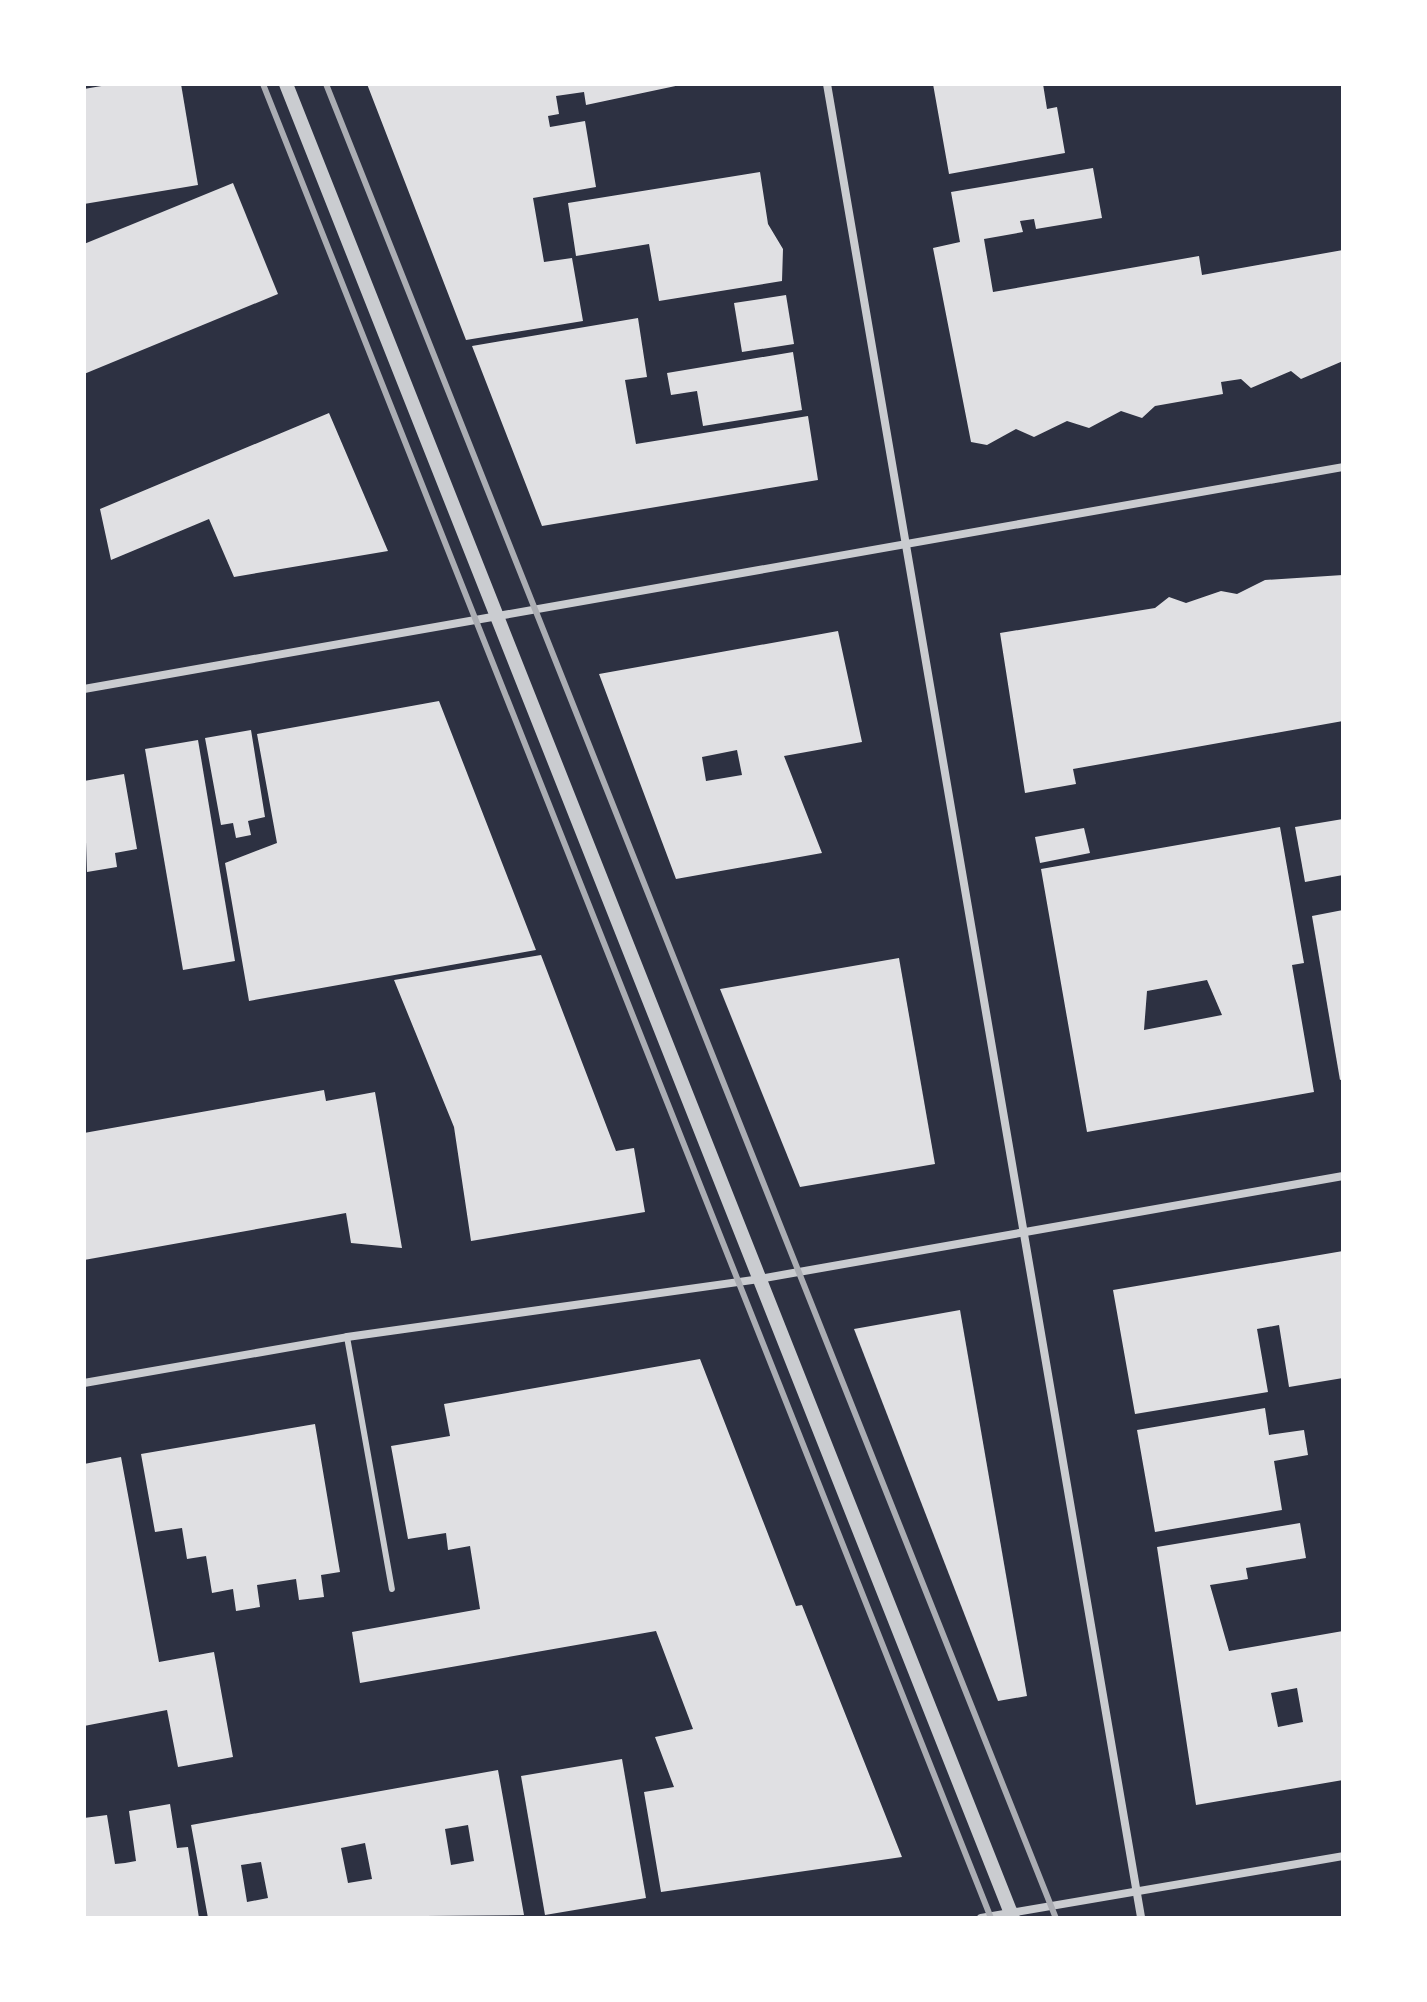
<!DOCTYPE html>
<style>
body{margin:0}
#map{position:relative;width:1427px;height:2002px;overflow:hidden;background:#2d3142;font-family:Figtree,sans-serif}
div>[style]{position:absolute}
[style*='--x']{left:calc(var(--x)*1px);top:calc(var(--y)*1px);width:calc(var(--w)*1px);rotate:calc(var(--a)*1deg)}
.building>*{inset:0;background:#e0e0e3}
.service>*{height:6px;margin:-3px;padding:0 3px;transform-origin:3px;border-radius:3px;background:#caccd0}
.minor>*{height:8px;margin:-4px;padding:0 4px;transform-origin:4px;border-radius:4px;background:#caccd0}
.tertiary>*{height:14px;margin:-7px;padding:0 7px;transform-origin:7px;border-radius:7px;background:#caccd0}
.rail>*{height:6px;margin:-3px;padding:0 3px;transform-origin:3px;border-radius:3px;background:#abadb3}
span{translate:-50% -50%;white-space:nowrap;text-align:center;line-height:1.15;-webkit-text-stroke:6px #fff;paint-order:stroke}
.frame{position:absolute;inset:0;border:86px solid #fff;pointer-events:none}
</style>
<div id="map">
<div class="building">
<div style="clip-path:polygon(113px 84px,181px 84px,198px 185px,84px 204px,84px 89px)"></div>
<div style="clip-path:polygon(367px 84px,685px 84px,586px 105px,584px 92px,556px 96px,559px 114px,548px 116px,550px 127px,585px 121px,596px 187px,533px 198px,544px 262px,572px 258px,583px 321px,466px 340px)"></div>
<div style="clip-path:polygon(933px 84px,1043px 84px,1047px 109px,1057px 107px,1065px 153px,949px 174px)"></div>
<div style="clip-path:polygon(1093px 168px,1102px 218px,1036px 229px,1034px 219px,1020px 221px,1023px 232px,984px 239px,993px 292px,1199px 256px,1202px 275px,1343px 250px,1343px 361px,1301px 379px,1291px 371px,1251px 388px,1241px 379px,1221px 382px,1223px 394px,1155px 406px,1142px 418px,1121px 411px,1089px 428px,1067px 421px,1034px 437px,1016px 429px,987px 445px,971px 442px,933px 248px,960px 242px,951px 192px)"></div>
<div style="clip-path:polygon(760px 172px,768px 224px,783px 249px,782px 281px,659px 301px,649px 244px,576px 256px,568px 203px)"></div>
<div style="clip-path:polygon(233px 183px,278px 294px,84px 374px,84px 244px)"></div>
<div style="clip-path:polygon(786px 295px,794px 344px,742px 352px,734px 303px)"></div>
<div style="clip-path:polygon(638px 318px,647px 377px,625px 380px,636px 444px,808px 416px,818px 480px,542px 526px,472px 346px)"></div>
<div style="clip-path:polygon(793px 352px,802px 410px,703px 426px,697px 391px,671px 395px,667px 373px)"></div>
<div style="clip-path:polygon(329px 413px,388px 551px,234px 577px,209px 519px,111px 560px,100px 509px)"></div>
<div style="clip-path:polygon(1343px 575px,1343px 721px,1073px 769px,1076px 784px,1025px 793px,1000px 633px,1155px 608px,1169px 597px,1186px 603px,1221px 591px,1237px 594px,1265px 580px)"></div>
<div style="clip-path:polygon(evenodd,838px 631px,862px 742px,784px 756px,822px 853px,676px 879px,599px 674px,838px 631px,737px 750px,742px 775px,706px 781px,702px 757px,737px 750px)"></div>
<div style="clip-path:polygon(439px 701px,536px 950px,249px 1001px,225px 863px,277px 843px,257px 734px)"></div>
<div style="clip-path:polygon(251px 730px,265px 817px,248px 821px,251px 835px,236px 838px,233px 823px,221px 825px,205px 738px)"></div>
<div style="clip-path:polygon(198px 740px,235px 961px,183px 970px,145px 749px)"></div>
<div style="clip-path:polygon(124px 774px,137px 849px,115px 853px,117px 867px,87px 872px,84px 781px)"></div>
<div style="clip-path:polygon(1343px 819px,1343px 875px,1305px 882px,1295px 827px)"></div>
<div style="clip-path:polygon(evenodd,1280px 827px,1304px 963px,1292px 965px,1314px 1092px,1087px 1132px,1041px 869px,1280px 827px,1207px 980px,1222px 1015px,1144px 1030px,1147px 991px,1207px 980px)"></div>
<div style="clip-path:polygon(1084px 828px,1090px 853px,1040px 863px,1035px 837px)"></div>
<div style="clip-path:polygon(1343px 910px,1343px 1079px,1340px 1080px,1312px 916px)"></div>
<div style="clip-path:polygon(541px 955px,616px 1151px,634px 1148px,645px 1212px,471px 1241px,454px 1127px,394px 980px)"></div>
<div style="clip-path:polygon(899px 958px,935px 1164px,800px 1187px,720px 989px)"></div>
<div style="clip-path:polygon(324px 1090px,326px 1101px,375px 1092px,402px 1248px,351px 1243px,346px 1213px,84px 1260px,84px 1133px)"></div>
<div style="clip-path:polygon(1343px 1251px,1343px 1378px,1289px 1387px,1279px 1325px,1257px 1329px,1268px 1392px,1135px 1414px,1113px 1290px)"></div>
<div style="clip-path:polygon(960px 1310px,1027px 1696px,998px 1701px,854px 1329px)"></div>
<div style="clip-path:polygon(700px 1359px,796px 1606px,802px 1605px,902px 1857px,661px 1892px,644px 1792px,674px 1787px,655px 1737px,693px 1729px,656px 1631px,360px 1683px,352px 1632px,480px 1609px,470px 1546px,448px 1550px,446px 1533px,408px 1539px,391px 1446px,450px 1436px,444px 1404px)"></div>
<div style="clip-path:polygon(1265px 1408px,1269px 1435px,1304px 1430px,1308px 1455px,1274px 1461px,1282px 1510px,1155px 1532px,1137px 1430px)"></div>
<div style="clip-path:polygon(315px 1424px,340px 1572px,321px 1575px,324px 1597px,299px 1600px,296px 1579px,257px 1585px,260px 1607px,236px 1611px,233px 1589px,212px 1593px,206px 1556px,187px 1559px,182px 1528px,155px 1532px,141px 1454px)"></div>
<div style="clip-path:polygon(121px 1457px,159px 1662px,214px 1652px,233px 1757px,178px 1767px,167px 1710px,84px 1726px,84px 1464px)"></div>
<div style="clip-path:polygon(evenodd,1300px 1523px,1306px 1558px,1246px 1568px,1248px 1579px,1210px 1585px,1229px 1651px,1343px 1631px,1343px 1780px,1196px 1805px,1157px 1547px,1300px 1523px,1297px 1688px,1303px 1722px,1278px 1727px,1271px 1693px,1297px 1688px)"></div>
<div style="clip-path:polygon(622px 1759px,646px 1898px,545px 1915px,521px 1776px)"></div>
<div style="clip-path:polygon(evenodd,498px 1770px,524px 1915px,208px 1918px,191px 1825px,498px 1770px,468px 1825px,474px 1861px,451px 1865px,445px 1829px,468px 1825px,498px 1770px,365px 1843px,372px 1879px,348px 1883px,341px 1848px,365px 1843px,498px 1770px,261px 1862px,268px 1898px,247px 1902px,241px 1865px,261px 1862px)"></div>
<div style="clip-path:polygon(170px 1804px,177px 1848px,188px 1847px,199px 1918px,84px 1918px,84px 1818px,107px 1815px,115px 1864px,125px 1863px,136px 1861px,129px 1811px)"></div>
</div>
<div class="service">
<div style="--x:347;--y:1337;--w:256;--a:79.9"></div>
</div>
<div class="minor">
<div style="--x:827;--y:84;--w:1861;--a:80.28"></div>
<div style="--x:84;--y:689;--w:1278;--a:-10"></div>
<div style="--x:84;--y:1383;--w:267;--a:-9.9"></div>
<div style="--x:347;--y:1337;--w:416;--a:-8"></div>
<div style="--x:759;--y:1279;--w:593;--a:-10"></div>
<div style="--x:981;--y:1918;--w:367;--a:-9.7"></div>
</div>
<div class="tertiary">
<div style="--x:286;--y:84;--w:1973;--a:68.38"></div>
</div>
<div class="rail">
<div style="--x:263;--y:84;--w:1973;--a:68.35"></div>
<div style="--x:326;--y:84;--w:1974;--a:68.3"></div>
</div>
<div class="frame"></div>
</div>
